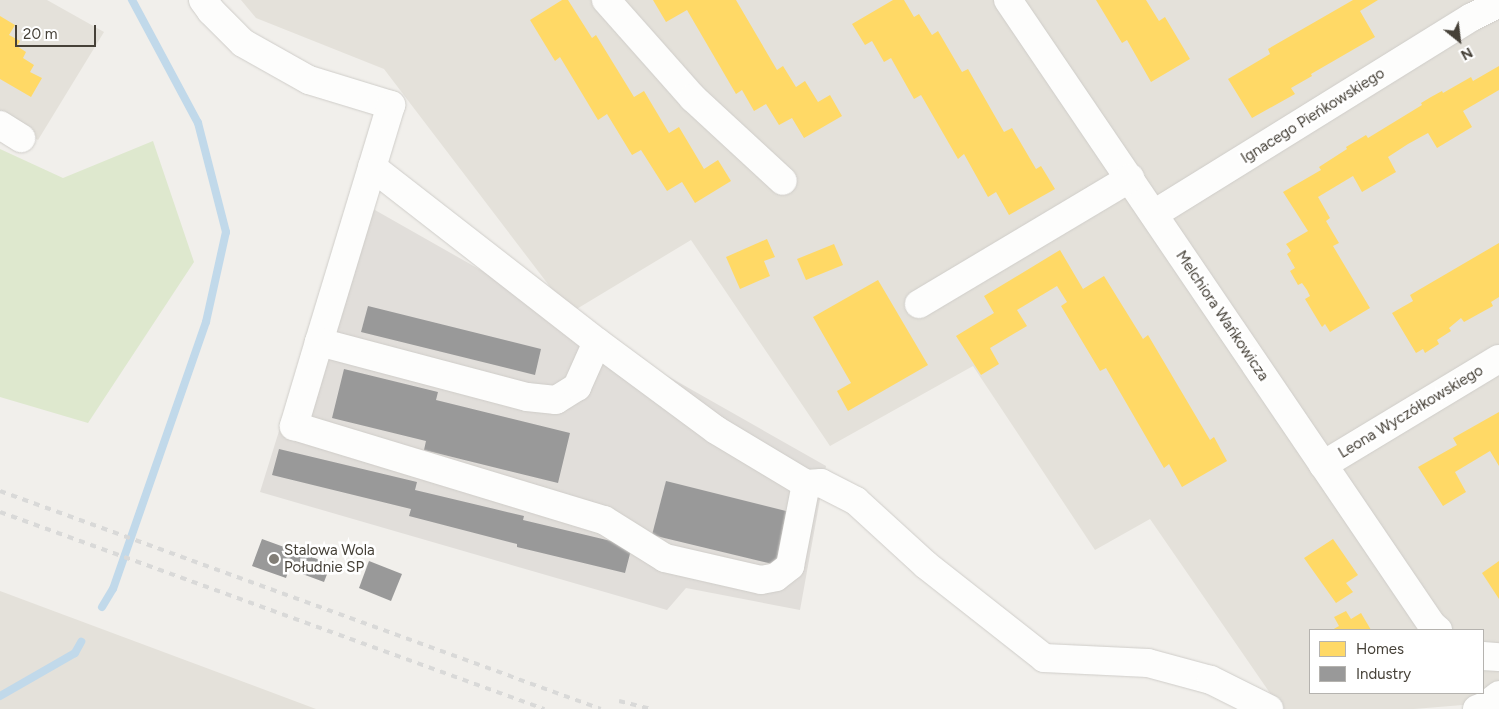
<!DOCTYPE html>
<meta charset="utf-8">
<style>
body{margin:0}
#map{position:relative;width:1499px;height:709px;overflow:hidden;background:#f1efeb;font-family:Figtree,sans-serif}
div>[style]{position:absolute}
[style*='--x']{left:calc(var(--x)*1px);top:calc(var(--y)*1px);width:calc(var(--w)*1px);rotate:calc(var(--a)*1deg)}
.residential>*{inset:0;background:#e4e1da}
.industrial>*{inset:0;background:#e1deda}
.green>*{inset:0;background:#dee8ce}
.homes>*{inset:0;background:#ffd966}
.industry>*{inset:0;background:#999}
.stream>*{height:8px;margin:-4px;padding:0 4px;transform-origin:4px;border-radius:4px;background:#c1d9ea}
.roads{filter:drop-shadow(0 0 1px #cfcdc9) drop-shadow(0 0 1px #cfcdc9)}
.minor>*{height:28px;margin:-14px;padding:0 14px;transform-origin:14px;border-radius:14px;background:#fdfdfc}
.rail>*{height:4px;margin-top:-2px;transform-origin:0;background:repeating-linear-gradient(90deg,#d9d9d8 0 6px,transparent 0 12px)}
.dots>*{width:14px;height:14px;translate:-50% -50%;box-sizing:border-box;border:2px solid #fff;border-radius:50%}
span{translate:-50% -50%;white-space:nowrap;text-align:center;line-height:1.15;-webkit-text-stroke:5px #fff;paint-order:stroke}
.street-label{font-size:15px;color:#464138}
.poi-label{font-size:15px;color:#464138}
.left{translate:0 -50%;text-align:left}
.legend{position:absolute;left:1309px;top:629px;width:175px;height:65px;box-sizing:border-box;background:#fff;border:1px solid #b5b3af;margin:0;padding:6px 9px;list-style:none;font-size:15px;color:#464138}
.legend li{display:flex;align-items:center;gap:10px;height:25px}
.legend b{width:25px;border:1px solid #b5b3af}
.north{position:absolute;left:1434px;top:15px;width:50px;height:50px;-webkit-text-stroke:4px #fff;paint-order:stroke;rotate:151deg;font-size:14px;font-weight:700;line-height:20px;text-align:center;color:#464138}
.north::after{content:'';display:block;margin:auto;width:18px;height:22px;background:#464138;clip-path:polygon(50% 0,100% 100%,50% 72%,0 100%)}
.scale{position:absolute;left:15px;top:25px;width:81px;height:22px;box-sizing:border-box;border:2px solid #464138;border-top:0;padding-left:6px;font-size:15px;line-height:18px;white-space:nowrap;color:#464138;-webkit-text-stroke:4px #fff;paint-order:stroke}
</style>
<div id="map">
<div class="residential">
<div style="clip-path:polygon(0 0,47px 0,104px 32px,38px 140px,0 119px)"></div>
<div style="clip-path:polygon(evenodd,241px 0,1499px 0,1499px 702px,1414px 709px,1281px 709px,1150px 519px,1095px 550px,973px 366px,830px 446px,691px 240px,570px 313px,384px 69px,256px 18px,241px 0,1310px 630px,1483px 630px,1483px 693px,1310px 693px,1310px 630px)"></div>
<div style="clip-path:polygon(0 591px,316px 709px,0 709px)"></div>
</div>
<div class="industrial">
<div style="clip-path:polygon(352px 197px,826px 466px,800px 610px,686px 588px,667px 610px,260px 492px)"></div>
</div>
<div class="green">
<div style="clip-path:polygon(153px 141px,194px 262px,88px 423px,0 397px,0 149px,63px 178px)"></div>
</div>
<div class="homes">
<div style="clip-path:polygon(562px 0,568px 0,592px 38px,596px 35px,634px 97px,644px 91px,669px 133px,679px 127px,704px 169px,718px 160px,731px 181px,695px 203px,682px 182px,667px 191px,641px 150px,632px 155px,607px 114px,598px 120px,560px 57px,555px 61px,530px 20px)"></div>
<div style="clip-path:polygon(653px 0,736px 0,777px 70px,783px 66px,796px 87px,805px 81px,818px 102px,830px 95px,842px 116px,804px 138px,792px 118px,779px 125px,766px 104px,754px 111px,742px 90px,736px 94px,687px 10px,666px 22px)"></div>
<div style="clip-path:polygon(893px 0,904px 0,914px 17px,919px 14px,932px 35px,938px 31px,962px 72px,968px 69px,1004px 132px,1012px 128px,1036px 169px,1041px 166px,1055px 189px,1009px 215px,996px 192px,988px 197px,964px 154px,958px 159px,921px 95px,914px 99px,891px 58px,884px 62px,872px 41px,865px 45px,852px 24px)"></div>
<div style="clip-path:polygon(1096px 0,1146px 0,1159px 21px,1165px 17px,1190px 59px,1151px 82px,1127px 40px,1122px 43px)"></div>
<div style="clip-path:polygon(1353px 0,1378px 0,1360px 11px,1375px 37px,1311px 74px,1312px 76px,1291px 88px,1295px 94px,1252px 118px,1228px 79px,1270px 54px,1268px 49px)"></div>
<div style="clip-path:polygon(0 16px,15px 25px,9px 35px,20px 41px,17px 46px,26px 52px,23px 58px,34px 65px,30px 72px,42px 78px,31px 97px,0 79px)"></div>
<div style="clip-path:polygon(1499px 66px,1499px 90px,1463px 111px,1472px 127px,1437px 148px,1428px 133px,1408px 144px,1388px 157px,1396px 172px,1362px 192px,1353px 176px,1318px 197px,1330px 218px,1326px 221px,1339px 243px,1333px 246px,1370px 308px,1330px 332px,1325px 324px,1322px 327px,1305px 299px,1310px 296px,1307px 290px,1302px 283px,1298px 285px,1290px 271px,1295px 268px,1287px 254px,1291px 251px,1286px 244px,1308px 231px,1283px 192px,1321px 170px,1319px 167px,1347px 149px,1346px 147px,1366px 135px,1368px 138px,1422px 105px,1421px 103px,1431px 97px,1442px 91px,1443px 93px,1471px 77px,1473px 81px)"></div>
<div style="clip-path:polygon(767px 239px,775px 257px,764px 261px,770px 276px,740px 289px,726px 257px)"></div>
<div style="clip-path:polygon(1499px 243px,1499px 297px,1491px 302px,1493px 306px,1464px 322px,1461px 318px,1449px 328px,1451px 331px,1437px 340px,1439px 344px,1425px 353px,1423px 349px,1416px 353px,1392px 313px,1413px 301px,1410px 295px)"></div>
<div style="clip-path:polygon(834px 244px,843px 265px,806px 280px,797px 259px)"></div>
<div style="clip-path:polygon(1060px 250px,1083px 289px,1104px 276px,1143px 339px,1148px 335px,1210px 440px,1214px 437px,1227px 461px,1182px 487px,1169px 464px,1164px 468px,1106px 368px,1100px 371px,1061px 306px,1067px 302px,1057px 286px,1017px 310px,1027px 326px,990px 348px,999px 364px,981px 375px,956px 336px,994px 313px,984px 296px)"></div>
<div style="clip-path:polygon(878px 280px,928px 365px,848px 411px,837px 391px,851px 383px,813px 317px)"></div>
<div style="clip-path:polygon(1499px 412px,1499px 466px,1490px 451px,1455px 472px,1466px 492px,1443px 506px,1418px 467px,1457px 445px,1453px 438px)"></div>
<div style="clip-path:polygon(1333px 539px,1358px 575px,1346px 583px,1353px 592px,1336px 603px,1304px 558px)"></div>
<div style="clip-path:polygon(1499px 561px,1499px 599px,1482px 573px)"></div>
<div style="clip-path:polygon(1346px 611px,1351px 619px,1361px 613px,1371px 630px,1332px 630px,1339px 626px,1334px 617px)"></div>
</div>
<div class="industry">
<div style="clip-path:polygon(368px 306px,541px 349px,535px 375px,361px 332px)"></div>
<div style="clip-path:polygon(344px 369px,438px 392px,436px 400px,570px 433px,558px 483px,424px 450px,426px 441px,332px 418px)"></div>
<div style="clip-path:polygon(279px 449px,417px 482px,415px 490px,524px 516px,523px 520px,632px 546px,625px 573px,517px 547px,517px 544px,409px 516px,411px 509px,272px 475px)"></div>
<div style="clip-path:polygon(666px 481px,794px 513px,781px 566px,652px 535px)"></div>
<div style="clip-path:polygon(262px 539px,331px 564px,324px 582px,289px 569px,286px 578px,252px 566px)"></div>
<div style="clip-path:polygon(369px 561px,402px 574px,391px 601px,359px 588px)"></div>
</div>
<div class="stream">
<div style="--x:102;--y:607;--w:21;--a:-59"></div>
<div style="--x:113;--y:589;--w:283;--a:-70.8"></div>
<div style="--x:206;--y:322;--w:92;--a:-77.5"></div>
<div style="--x:226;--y:232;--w:113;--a:-104.4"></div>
<div style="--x:198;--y:123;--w:140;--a:-118.2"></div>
<div style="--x:0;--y:696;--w:86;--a:-29.8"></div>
<div style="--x:75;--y:653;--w:13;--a:-61"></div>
</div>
<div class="roads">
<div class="minor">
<div style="--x:203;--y:0;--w:14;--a:54"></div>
<div style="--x:211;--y:11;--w:45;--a:45"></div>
<div style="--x:243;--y:43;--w:76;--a:29.3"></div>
<div style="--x:309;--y:80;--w:86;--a:17"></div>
<div style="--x:391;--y:105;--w:248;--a:106.9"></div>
<div style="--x:319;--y:342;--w:88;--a:106.6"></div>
<div style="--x:294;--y:426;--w:324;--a:16.9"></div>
<div style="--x:604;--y:520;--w:72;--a:31.9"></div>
<div style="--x:665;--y:558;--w:98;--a:12.9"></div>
<div style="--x:761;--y:580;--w:15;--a:-11"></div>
<div style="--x:776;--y:577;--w:18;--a:-38"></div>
<div style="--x:790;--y:566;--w:84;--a:-79"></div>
<div style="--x:806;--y:484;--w:105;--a:-149"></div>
<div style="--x:716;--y:430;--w:148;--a:-143.5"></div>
<div style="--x:597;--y:342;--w:285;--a:-142.1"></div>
<div style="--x:606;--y:0;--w:131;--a:48.4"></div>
<div style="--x:693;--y:98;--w:122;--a:42.7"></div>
<div style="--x:1008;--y:0;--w:755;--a:55.85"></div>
<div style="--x:1432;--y:625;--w:8;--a:40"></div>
<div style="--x:0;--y:125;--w:25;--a:32"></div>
<div style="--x:1154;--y:214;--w:374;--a:-31.8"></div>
<div style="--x:1472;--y:17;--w:30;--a:-27"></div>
<div style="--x:919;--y:304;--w:246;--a:-30.8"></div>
<div style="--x:319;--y:342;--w:215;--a:14.8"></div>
<div style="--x:527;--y:397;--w:29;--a:6"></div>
<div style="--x:556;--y:400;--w:25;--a:-32"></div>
<div style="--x:577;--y:387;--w:49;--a:-66"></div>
<div style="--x:1323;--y:465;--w:205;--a:-31.1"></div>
<div style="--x:806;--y:484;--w:15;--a:-4"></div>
<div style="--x:821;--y:483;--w:39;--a:27"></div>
<div style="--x:856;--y:501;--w:95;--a:42.4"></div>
<div style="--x:926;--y:565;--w:150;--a:38.2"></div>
<div style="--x:1044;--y:658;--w:104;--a:2.8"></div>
<div style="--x:1148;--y:663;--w:65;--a:15.1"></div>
<div style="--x:1211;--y:680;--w:65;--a:26.6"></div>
<div style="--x:1483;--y:656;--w:16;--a:4"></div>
<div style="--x:1477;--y:709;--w:9;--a:-21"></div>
<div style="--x:1485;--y:706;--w:18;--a:-38"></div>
</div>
</div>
<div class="rail">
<div style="--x:0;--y:491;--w:639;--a:19.94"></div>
<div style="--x:0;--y:512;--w:579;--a:19.91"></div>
<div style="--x:619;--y:701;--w:33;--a:14"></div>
</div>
<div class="dots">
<div style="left:274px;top:559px;background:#827e77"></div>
</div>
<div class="street-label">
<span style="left:1313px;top:116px;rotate:-32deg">Ignacego Pieńkowskiego</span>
<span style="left:1222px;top:316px;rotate:56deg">Melchiora Wańkowicza</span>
<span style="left:1411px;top:412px;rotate:-31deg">Leona Wyczółkowskiego</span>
</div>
<div class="poi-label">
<span class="left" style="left:284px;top:559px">Stalowa Wola<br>Południe SP</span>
</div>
<ul class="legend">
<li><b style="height:14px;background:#ffd966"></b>Homes</li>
<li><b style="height:14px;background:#999"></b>Industry</li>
</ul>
<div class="north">N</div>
<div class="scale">20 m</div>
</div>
